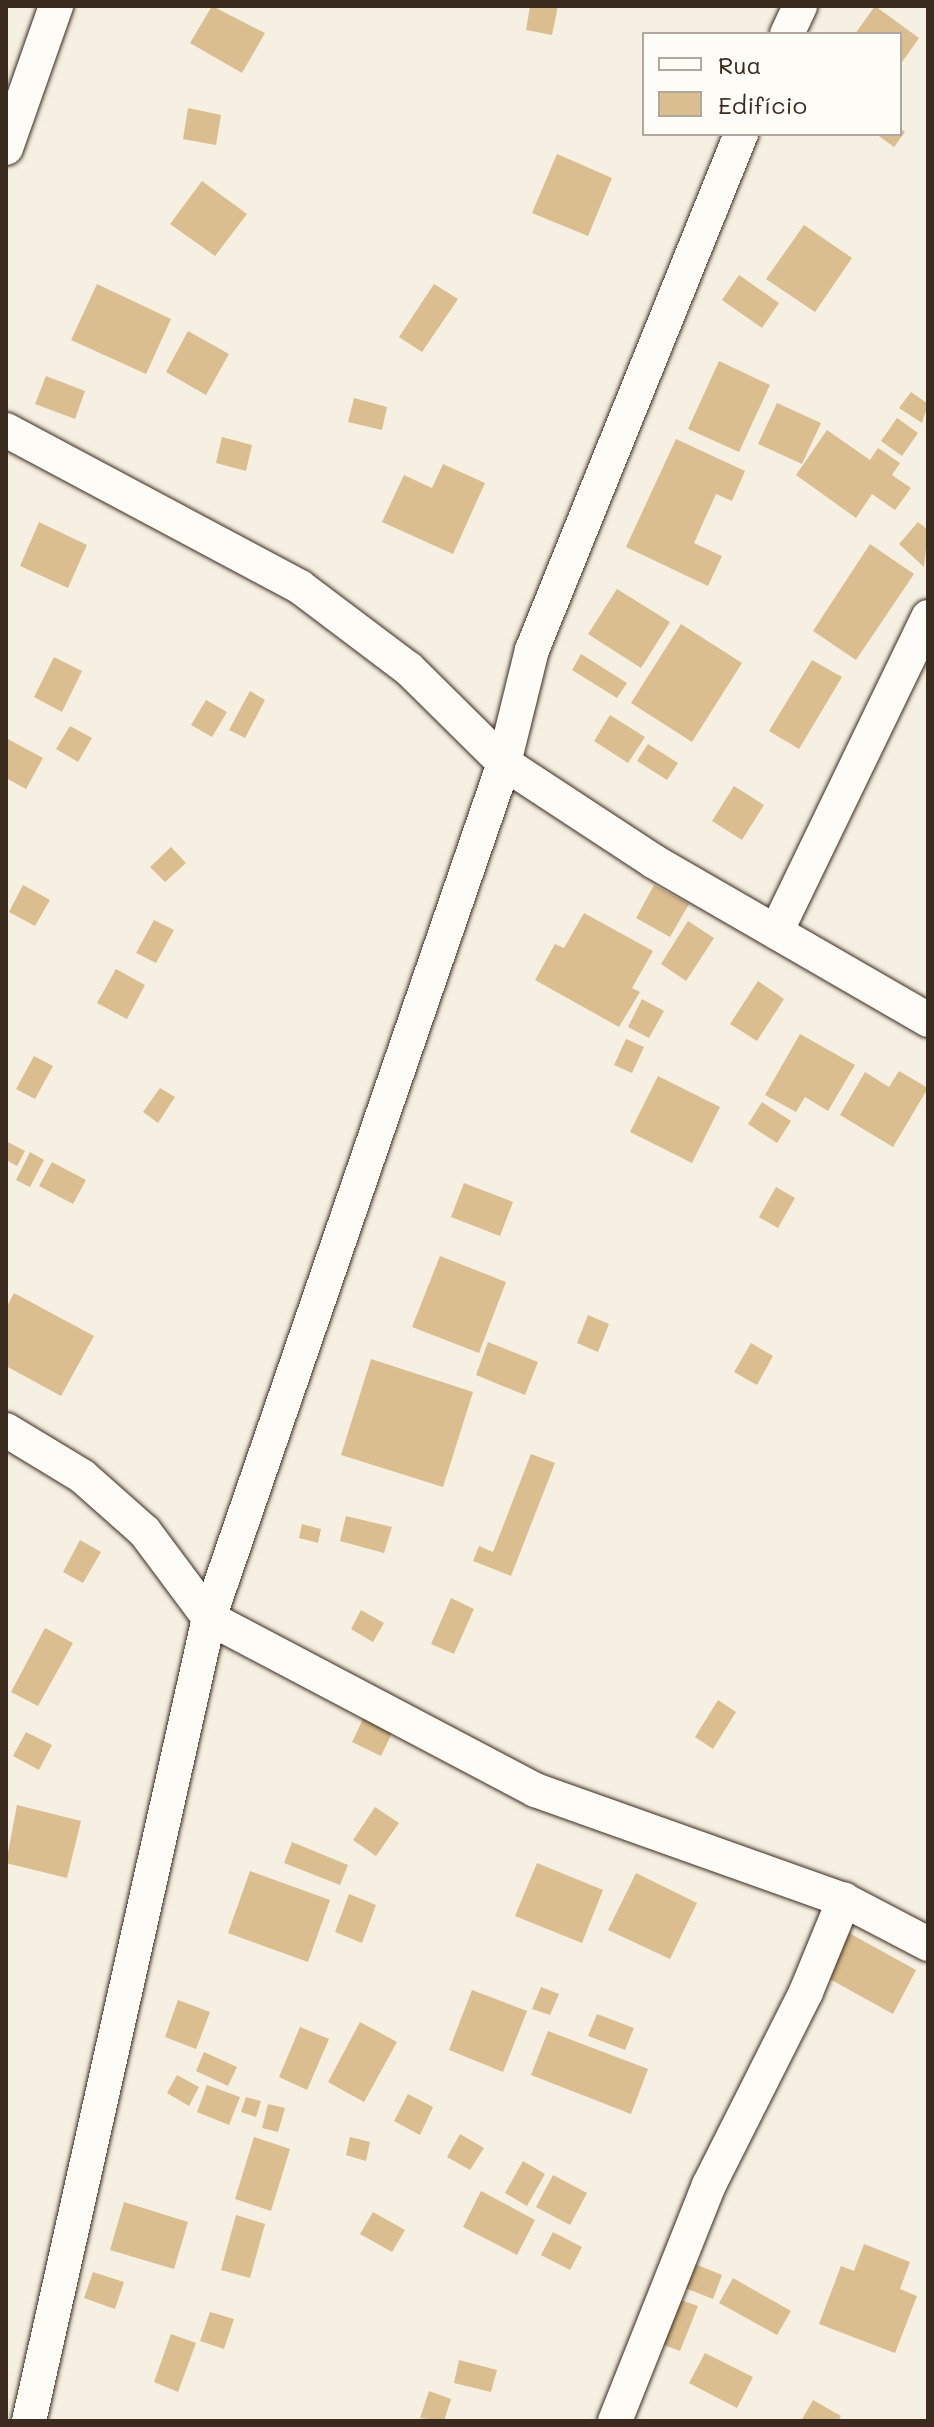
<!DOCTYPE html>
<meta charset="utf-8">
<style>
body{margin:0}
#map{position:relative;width:934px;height:2427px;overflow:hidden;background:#f6f0e2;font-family:Mali,sans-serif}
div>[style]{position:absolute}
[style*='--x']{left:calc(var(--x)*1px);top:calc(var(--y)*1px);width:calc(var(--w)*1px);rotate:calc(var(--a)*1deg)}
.building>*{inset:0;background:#dbbe8f}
.roads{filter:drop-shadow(0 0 2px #3b2a1e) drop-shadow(0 0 2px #3b2a1e)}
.minor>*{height:34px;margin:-17px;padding:0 17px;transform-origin:17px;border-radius:17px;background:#fdfcf7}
span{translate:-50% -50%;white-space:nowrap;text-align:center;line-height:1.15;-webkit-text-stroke:6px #fdfcf7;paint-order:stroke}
.frame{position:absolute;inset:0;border:8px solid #3b2a1e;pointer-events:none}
.legend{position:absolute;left:642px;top:32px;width:260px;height:104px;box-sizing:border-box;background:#fdfcf7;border:2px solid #afa8a0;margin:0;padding:10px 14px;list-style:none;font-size:24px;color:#3b2a1e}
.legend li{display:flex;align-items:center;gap:16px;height:40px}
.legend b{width:40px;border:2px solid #afa8a0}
</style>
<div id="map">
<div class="building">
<div style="clip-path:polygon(212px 6px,265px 33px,242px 73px,190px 43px)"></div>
<div style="clip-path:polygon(530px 6px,558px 6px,552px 35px,526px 30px)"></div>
<div style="clip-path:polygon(875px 6px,919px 38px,900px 65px,900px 34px,855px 34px)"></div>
<div style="clip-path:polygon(188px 108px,221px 115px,216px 145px,183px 139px)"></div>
<div style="clip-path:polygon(900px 128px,905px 132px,894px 147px,876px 134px,900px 134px)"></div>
<div style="clip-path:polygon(557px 154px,612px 178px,588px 236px,532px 213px)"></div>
<div style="clip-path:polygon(202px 181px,247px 214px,215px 256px,170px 224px)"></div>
<div style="clip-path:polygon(804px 225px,852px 258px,815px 312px,766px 279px)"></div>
<div style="clip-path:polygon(739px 275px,779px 303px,762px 328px,722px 300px)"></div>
<div style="clip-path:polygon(97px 284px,171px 319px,146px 374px,71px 340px)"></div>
<div style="clip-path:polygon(434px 284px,458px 299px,422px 352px,399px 337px)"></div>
<div style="clip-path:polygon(188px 331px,229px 354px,206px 395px,166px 372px)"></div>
<div style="clip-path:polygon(719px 361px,770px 385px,739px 452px,688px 429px)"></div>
<div style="clip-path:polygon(46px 376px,85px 391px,75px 419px,35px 404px)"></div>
<div style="clip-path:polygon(911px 392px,928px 404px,922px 423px,899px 408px)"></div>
<div style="clip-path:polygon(354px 398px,387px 407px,382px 430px,348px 422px)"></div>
<div style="clip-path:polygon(777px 403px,821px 423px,802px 464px,758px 444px)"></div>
<div style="clip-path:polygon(897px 418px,918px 433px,902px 456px,881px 441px)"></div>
<div style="clip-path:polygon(827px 430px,870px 460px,878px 448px,900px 463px,892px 475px,911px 488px,895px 510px,872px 494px,856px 518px,796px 475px)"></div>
<div style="clip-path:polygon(222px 437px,252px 445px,246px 471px,216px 463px)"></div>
<div style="clip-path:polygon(676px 439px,745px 471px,732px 501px,716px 494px,694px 543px,722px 556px,708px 586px,626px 547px)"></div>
<div style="clip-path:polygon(443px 464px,485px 483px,453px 554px,382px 522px,404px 475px,432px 488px)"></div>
<div style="clip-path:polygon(39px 522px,87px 545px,68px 588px,20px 566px)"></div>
<div style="clip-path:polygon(918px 522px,928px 530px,924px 567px,899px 544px)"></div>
<div style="clip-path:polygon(870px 544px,914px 574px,856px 660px,813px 631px)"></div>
<div style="clip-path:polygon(617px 589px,670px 622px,641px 668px,588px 634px)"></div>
<div style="clip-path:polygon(681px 624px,742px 663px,692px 742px,631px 703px)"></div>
<div style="clip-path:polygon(581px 654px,627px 683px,617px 698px,572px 670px)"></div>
<div style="clip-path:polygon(54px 657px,82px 671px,62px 712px,34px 697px)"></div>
<div style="clip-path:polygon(812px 660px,842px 677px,799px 749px,769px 731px)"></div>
<div style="clip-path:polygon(250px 691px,265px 700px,245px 738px,229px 730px)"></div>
<div style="clip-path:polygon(206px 700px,227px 712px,212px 737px,191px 725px)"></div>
<div style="clip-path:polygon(610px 715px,645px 737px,628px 763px,594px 741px)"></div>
<div style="clip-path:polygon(70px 726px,92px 738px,78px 762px,56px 749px)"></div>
<div style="clip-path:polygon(6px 738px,43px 758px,26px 789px,6px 778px)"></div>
<div style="clip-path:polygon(648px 744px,678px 763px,667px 780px,637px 761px)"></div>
<div style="clip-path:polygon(734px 786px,764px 805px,742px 840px,712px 821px)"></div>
<div style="clip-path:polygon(171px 847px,186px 863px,165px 882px,150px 867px)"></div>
<div style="clip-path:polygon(23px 885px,50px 900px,35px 926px,9px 912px)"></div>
<div style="clip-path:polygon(654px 885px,689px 904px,670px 937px,636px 918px)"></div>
<div style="clip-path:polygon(584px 913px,653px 951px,632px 988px,640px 992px,619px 1027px,535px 980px,555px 944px,564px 948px)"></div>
<div style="clip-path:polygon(154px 920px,174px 930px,156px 963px,136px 953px)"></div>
<div style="clip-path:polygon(688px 921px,714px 938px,686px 981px,661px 964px)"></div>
<div style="clip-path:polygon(116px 969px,145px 985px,127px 1019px,97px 1003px)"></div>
<div style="clip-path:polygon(758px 981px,784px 999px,757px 1041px,730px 1024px)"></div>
<div style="clip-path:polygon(642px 999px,664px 1011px,649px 1038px,628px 1027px)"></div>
<div style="clip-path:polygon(800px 1034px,855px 1065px,828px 1111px,805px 1097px,796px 1112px,765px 1095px)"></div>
<div style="clip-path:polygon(626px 1039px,644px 1047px,632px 1073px,614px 1065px)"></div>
<div style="clip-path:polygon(34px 1056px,53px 1066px,35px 1099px,16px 1089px)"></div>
<div style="clip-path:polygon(899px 1071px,928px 1088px,893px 1147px,840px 1115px,865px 1072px,889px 1087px)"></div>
<div style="clip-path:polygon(658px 1076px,720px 1107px,692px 1163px,630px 1132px)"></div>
<div style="clip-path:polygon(160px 1088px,175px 1097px,158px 1123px,143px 1112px)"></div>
<div style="clip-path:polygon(762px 1102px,791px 1121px,777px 1143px,748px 1124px)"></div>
<div style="clip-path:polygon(6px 1141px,25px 1151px,17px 1166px,6px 1160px)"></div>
<div style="clip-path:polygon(30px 1152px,44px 1160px,30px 1187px,16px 1180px)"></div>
<div style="clip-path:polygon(52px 1162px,86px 1180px,73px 1204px,39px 1186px)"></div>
<div style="clip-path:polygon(464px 1183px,513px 1202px,500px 1236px,451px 1217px)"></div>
<div style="clip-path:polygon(776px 1187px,795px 1198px,778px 1228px,759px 1217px)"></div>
<div style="clip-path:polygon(440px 1256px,506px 1282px,479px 1353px,412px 1327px)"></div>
<div style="clip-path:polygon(14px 1293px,94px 1336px,61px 1396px,6px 1366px,6px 1308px)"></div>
<div style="clip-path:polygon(588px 1315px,609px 1324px,598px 1352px,577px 1343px)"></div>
<div style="clip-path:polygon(488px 1342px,538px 1362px,525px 1395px,476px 1375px)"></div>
<div style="clip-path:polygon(751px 1343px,773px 1356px,757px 1385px,734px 1372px)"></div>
<div style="clip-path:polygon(371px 1359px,473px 1392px,443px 1487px,341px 1455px)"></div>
<div style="clip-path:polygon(531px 1454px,555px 1463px,511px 1576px,473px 1561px,479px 1546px,493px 1552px)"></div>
<div style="clip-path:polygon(346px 1516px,392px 1527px,384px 1553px,340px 1541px)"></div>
<div style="clip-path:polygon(302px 1524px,321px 1529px,318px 1543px,299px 1538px)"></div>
<div style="clip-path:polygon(80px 1540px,101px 1552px,83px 1583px,63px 1572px)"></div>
<div style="clip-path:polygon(451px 1598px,474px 1609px,454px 1654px,431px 1644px)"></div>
<div style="clip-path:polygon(361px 1610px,384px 1623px,373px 1642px,351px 1629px)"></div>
<div style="clip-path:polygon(45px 1628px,73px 1643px,38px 1706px,11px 1692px)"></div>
<div style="clip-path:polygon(718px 1700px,736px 1712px,713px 1749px,695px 1737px)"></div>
<div style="clip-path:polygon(364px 1717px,393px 1731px,381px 1756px,352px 1742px)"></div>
<div style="clip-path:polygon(26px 1732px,52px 1745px,39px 1770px,13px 1756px)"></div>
<div style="clip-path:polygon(17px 1805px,81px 1821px,67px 1878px,6px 1863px)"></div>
<div style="clip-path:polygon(375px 1807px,399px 1823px,376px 1856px,353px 1840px)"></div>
<div style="clip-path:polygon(292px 1842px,348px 1865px,340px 1885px,284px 1863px)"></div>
<div style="clip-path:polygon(537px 1863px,603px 1890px,582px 1943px,515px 1916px)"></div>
<div style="clip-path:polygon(250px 1871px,330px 1900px,308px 1962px,228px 1933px)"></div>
<div style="clip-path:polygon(636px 1873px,697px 1903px,670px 1959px,608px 1930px)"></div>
<div style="clip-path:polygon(349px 1894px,376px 1905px,362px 1943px,335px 1932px)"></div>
<div style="clip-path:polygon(849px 1933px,916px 1970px,893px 2014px,826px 1977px)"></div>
<div style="clip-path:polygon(541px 1987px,559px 1994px,550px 2015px,532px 2009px)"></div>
<div style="clip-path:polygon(472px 1990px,527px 2011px,503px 2072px,449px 2050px)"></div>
<div style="clip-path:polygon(178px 2000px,210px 2012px,196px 2049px,165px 2037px)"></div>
<div style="clip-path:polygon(597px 2014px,634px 2028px,625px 2050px,588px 2036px)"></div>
<div style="clip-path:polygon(360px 2022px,397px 2042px,364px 2102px,328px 2082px)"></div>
<div style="clip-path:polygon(300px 2027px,329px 2039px,307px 2090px,279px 2077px)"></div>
<div style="clip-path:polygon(548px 2031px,648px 2069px,631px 2114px,531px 2075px)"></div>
<div style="clip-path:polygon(204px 2052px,237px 2067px,228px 2086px,196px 2071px)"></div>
<div style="clip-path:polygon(177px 2075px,199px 2087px,189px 2106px,167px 2093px)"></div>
<div style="clip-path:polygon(207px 2085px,240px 2097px,229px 2125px,197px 2112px)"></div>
<div style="clip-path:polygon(408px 2094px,433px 2107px,420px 2135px,394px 2121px)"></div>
<div style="clip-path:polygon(246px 2097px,261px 2101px,256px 2117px,241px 2112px)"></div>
<div style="clip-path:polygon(268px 2104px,285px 2108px,278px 2132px,262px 2128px)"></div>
<div style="clip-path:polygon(460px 2134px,484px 2148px,470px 2170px,447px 2157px)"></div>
<div style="clip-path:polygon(254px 2137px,290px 2149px,271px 2211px,235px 2199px)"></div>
<div style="clip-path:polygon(350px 2137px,370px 2142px,366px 2161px,346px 2155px)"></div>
<div style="clip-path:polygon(523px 2161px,545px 2174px,527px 2206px,505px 2193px)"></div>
<div style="clip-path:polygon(553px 2175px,587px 2193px,570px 2225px,536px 2207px)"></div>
<div style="clip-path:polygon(481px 2191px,535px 2220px,517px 2255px,463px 2227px)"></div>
<div style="clip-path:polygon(124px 2202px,188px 2222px,174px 2269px,110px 2250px)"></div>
<div style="clip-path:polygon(373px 2212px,405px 2230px,392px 2252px,360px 2234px)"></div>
<div style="clip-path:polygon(236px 2215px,265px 2224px,250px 2278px,221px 2270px)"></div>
<div style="clip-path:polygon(553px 2232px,582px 2247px,570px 2270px,541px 2255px)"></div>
<div style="clip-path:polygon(864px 2244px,910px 2262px,900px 2289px,917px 2296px,895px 2353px,819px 2324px,841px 2266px,854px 2271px)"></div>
<div style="clip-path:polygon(695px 2264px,722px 2275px,713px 2299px,685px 2288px)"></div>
<div style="clip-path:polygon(93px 2272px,124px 2282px,115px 2309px,84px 2298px)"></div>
<div style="clip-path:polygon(733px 2278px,791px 2311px,777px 2335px,719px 2303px)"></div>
<div style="clip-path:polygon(678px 2299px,698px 2306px,680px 2351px,661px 2344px)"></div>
<div style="clip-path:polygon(210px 2312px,234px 2319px,224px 2349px,200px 2341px)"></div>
<div style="clip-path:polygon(171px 2334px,196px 2343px,178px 2392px,154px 2382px)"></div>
<div style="clip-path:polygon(705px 2353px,753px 2377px,737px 2408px,689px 2383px)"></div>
<div style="clip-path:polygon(459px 2360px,497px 2370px,491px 2392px,454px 2383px)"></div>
<div style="clip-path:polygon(429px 2391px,451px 2399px,444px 2421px,420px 2418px)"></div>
<div style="clip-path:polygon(813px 2400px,841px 2416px,838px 2421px,801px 2421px)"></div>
</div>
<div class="roads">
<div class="minor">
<div style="--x:787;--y:34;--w:31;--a:-65"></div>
<div style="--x:6;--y:148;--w:151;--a:-70.6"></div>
<div style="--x:6;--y:430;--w:333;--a:28.1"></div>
<div style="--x:300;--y:587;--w:136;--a:37"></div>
<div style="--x:409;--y:669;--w:134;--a:44.7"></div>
<div style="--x:504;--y:763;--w:178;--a:33.3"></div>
<div style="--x:653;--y:861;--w:318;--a:30"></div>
<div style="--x:776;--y:932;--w:350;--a:-64.2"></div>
<div style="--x:6;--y:1430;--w:89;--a:31.2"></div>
<div style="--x:82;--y:1476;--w:84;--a:41.6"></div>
<div style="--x:145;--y:1532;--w:107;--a:53.3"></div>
<div style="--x:209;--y:1618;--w:369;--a:27.8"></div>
<div style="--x:535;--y:1790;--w:328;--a:19.6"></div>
<div style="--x:844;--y:1900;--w:95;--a:27.6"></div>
<div style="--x:29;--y:2421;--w:823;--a:-77.37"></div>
<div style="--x:209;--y:1618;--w:904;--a:-70.96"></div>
<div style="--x:504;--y:763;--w:116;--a:-76.1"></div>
<div style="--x:532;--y:650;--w:557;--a:-67.95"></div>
<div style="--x:615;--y:2421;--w:254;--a:-68.3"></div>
<div style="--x:709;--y:2185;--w:216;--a:-63.3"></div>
<div style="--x:806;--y:1992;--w:100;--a:-67.6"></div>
</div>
</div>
<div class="frame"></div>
<ul class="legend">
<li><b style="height:10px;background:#fdfcf7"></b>Rua</li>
<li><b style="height:22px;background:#dbbe8f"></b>Edifício</li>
</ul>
</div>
